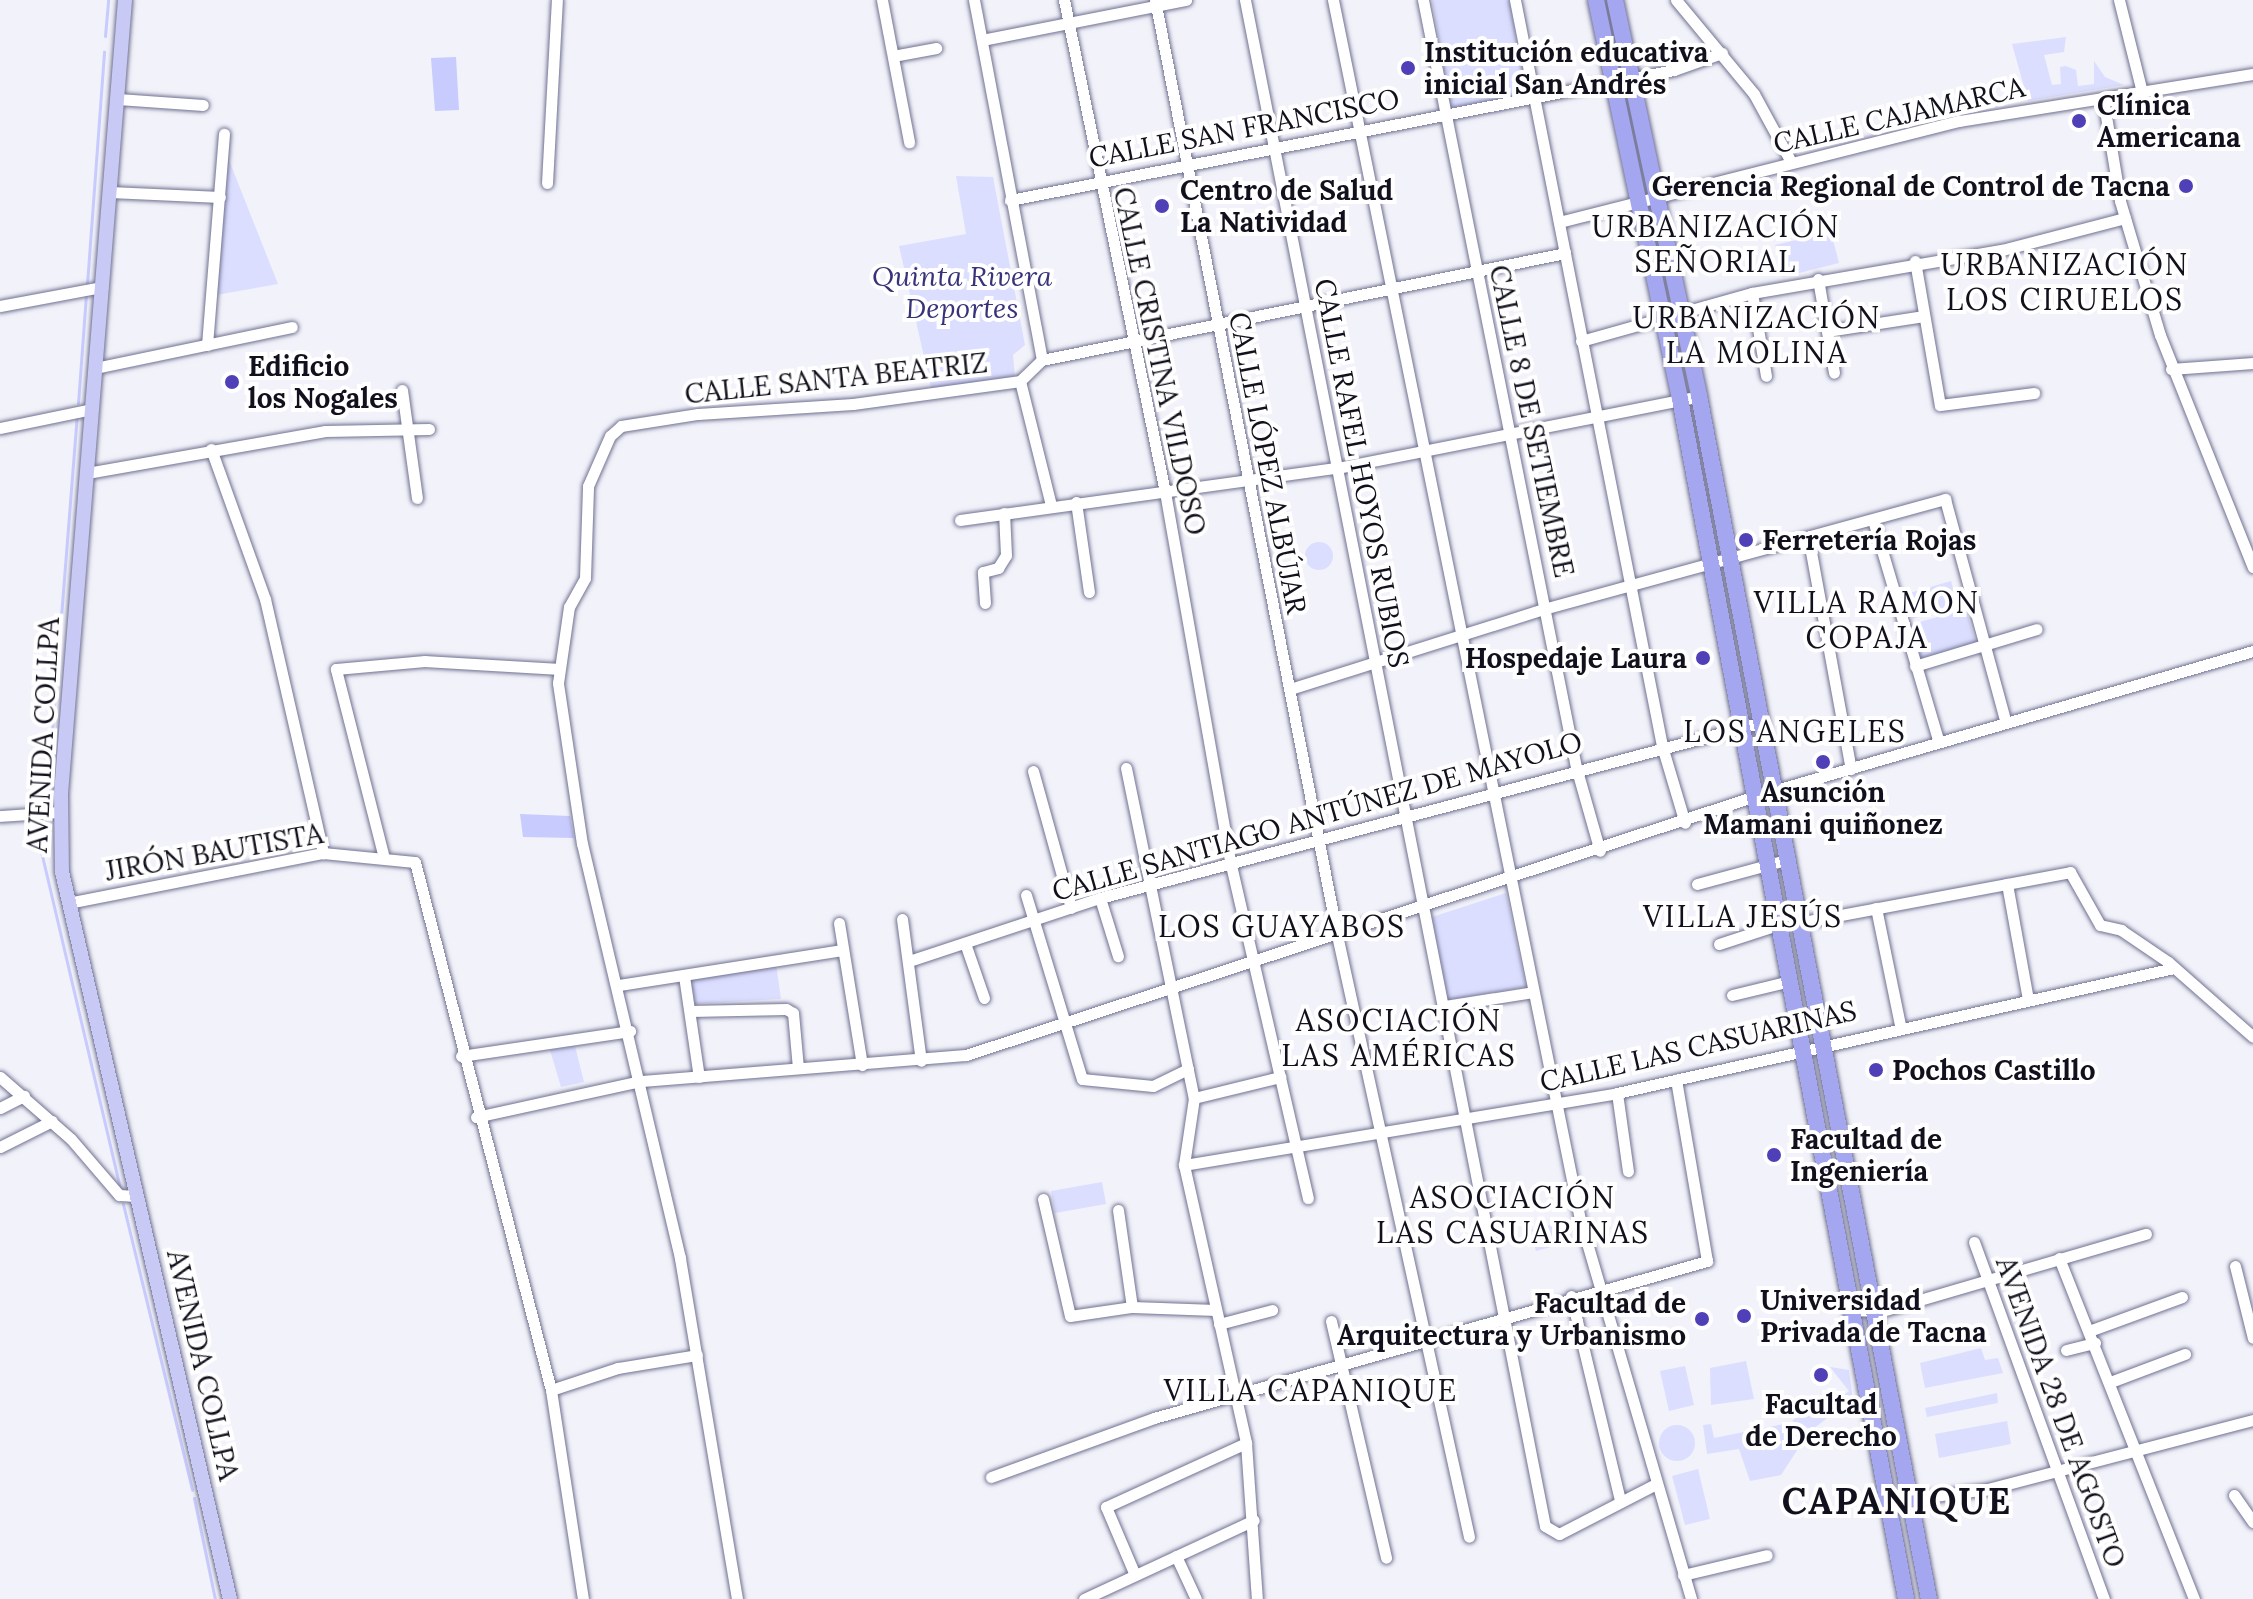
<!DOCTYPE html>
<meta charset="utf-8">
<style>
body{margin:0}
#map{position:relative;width:2253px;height:1599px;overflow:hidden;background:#f2f2fa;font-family:Lora,serif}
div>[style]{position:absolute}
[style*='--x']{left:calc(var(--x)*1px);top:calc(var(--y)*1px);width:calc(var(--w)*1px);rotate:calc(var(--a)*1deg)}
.green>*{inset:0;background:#dcdeff}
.round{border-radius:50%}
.water>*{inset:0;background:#c8cbfd}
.stream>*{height:3px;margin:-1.5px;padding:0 1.5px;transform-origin:1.5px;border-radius:1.5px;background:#c8cbfd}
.roads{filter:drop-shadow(0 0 2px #6f7191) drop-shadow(0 0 2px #6f7191)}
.minor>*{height:11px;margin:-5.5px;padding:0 5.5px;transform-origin:5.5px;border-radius:5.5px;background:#fff}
.major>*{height:14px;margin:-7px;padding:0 7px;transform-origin:7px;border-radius:7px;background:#c8caf5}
.highway>*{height:16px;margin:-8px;padding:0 8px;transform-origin:8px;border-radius:8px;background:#a4a7ef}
.dots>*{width:22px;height:22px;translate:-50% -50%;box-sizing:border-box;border:4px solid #fff;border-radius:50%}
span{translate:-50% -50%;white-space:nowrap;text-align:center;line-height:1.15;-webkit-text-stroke:8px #fff;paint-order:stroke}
.poi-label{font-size:28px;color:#11111d;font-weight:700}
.left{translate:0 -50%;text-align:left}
.right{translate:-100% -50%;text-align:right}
.street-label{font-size:28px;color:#11111d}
.park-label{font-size:28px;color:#383379;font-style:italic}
.neighbourhood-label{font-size:30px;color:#11111d;letter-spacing:2px}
.district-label{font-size:36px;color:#11111d;font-weight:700;letter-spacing:2px}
</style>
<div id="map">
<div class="green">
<div style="clip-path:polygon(1432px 0,1509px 0,1527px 94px,1451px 108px)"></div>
<div style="clip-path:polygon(2066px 37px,2064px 52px,2044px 55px,2052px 85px,2061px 84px,2060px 67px,2066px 66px,2076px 70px,2078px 86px,2094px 84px,2094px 61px,2105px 77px,2124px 85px,2028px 101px,2012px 44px)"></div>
<div style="clip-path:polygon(225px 150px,278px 284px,216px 295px)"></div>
<div style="clip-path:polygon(956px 176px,993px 177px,1025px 345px,1013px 355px,1015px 378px,932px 392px,899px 246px,966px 234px)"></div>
<div style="clip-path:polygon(1831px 232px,1839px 263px,1783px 277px,1775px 245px)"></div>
<div class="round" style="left:1305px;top:542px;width:28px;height:28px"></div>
<div style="clip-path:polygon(1951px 581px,1958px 606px,1912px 619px,1906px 594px)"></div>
<div style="clip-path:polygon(1966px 609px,1976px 644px,1919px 659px,1909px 625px)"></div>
<div style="clip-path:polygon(1506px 893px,1526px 987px,1448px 1000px,1432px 917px)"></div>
<div style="clip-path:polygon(776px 964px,781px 999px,690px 1004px,687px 977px)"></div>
<div style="clip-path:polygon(575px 1046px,584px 1082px,561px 1087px,550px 1050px)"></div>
<div style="clip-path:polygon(1102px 1182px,1106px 1204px,1055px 1213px,1051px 1191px)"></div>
<div style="clip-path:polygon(1568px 1220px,1573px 1241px,1536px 1251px,1530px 1230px)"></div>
<div style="clip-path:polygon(1981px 1348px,1985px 1360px,1998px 1358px,2003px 1373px,1925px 1388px,1920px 1363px)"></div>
<div style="clip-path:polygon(1746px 1361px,1754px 1399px,1711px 1405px,1710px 1368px)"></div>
<div style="clip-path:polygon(1685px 1366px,1694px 1405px,1669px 1411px,1660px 1371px)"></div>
<div style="clip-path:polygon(1830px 1367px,1849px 1370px,1855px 1416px,1841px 1407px,1812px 1430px,1792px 1421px,1823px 1394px,1833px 1404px,1849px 1391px)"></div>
<div style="clip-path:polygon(1997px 1393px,1998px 1403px,1927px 1417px,1925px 1408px)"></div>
<div style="clip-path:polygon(2007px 1421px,2011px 1444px,1939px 1458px,1935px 1434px)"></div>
<div style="clip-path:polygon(1789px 1423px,1809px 1432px,1781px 1475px,1750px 1481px,1739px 1449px,1707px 1454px,1703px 1425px,1711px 1424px,1714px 1438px)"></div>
<div class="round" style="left:1659px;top:1425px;width:36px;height:36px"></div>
<div style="clip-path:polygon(1698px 1469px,1710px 1519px,1685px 1525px,1672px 1476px)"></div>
</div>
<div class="water">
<div style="clip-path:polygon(456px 57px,459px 110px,435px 111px,431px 58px)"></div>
<div style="clip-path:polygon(520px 814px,570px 816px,574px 838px,523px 837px)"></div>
</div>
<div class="stream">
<div style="--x:105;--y:36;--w:36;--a:-85"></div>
<div style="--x:87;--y:284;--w:233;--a:-85.8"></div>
<div style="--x:78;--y:403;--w:108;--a:-85.8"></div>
<div style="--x:46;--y:807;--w:392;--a:-85.5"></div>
<div style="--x:45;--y:817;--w:30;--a:99"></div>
<div style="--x:40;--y:847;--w:350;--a:76.8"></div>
<div style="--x:123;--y:1204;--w:294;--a:76.4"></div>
<div style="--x:194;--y:1498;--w:103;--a:78.3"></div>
</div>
<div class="roads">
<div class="minor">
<div style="--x:882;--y:0;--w:145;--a:79.2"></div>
<div style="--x:974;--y:0;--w:366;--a:79.3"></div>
<div style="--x:1064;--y:0;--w:502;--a:78.4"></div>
<div style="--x:1165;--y:492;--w:379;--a:80"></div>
<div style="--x:1231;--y:865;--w:342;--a:77"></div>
<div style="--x:1155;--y:0;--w:953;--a:78.98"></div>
<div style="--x:1337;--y:935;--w:616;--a:77.63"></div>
<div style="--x:1245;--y:0;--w:1555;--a:78.88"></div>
<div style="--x:1545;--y:1526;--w:16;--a:30"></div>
<div style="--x:1559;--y:1534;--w:109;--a:-27.3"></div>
<div style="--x:1333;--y:0;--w:1244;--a:78.55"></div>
<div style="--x:1580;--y:1219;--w:396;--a:73.7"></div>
<div style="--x:1423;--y:0;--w:782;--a:78.72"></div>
<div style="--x:1576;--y:767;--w:87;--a:74.1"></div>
<div style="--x:1515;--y:0;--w:760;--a:78.85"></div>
<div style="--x:1662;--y:746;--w:80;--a:73.4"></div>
<div style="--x:1676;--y:0;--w:122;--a:50.3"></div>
<div style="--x:1754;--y:94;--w:77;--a:61.4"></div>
<div style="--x:2119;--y:0;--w:95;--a:76"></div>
<div style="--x:982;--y:40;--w:208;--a:-11.1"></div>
<div style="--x:893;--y:56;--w:44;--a:-10.5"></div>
<div style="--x:2103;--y:98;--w:104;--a:80.6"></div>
<div style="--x:2120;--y:201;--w:140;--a:73.4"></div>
<div style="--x:2160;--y:335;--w:250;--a:68.2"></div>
<div style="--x:118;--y:99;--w:85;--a:4"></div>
<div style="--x:547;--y:183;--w:183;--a:-86.9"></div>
<div style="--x:110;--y:192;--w:110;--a:2.6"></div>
<div style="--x:1010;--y:200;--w:677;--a:-11.08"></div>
<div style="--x:1674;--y:70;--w:51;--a:-19.5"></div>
<div style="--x:1559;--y:222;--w:413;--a:-14.2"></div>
<div style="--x:1959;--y:121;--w:298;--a:-9.1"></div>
<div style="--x:1915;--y:261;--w:146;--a:80.2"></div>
<div style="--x:1940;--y:405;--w:95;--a:-7.3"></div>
<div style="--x:1818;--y:279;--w:95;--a:80.3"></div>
<div style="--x:1752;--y:293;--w:84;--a:80.4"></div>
<div style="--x:0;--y:306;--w:104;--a:-10.6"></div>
<div style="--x:1827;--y:331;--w:98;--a:-8.8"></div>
<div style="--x:1581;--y:341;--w:178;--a:-15.7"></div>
<div style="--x:1752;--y:293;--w:254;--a:-9.8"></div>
<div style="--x:2002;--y:250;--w:127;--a:-14.6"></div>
<div style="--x:207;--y:345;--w:212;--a:-85.4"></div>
<div style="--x:95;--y:368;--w:201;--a:-11.8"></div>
<div style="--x:2171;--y:369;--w:82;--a:-4.2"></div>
<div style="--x:1020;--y:381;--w:128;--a:76"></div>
<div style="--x:402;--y:390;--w:109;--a:82.1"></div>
<div style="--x:0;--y:428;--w:94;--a:-11.7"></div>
<div style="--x:211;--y:449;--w:159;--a:70.2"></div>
<div style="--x:265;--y:599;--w:261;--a:77.1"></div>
<div style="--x:87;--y:473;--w:242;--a:-10"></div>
<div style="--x:325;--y:431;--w:104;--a:-1.1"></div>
<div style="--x:1076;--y:502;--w:91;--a:81.8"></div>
<div style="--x:960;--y:520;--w:381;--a:-7.9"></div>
<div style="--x:1337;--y:468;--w:369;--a:-11.2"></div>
<div style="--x:1873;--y:520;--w:229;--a:73.5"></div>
<div style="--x:1809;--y:541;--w:232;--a:79.6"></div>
<div style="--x:985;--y:603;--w:31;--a:-94"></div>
<div style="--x:983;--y:572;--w:16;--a:-15"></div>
<div style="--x:998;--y:568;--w:15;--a:-58"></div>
<div style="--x:1006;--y:555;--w:42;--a:-92.7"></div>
<div style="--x:1915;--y:666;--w:127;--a:-16.9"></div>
<div style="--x:1290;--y:689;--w:269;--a:-17.5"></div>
<div style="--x:1547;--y:608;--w:413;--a:-15.3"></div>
<div style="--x:1945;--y:499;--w:229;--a:74.8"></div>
<div style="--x:1126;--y:768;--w:337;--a:78.4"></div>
<div style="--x:1194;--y:1098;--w:68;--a:98.5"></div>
<div style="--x:1184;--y:1165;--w:285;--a:77.4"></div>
<div style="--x:1246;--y:1443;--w:156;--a:86"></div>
<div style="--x:1033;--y:771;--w:142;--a:74.5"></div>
<div style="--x:0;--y:816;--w:61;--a:-3.8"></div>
<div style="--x:383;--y:854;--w:191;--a:-104.3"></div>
<div style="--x:336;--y:669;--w:89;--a:-5.1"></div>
<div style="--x:425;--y:661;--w:134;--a:3.4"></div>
<div style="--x:1697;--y:884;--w:92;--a:-15.1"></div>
<div style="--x:2007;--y:884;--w:117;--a:79.7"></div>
<div style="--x:1026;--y:895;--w:192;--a:73.1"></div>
<div style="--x:1082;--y:1079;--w:71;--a:5.6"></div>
<div style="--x:1153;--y:1086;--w:39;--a:-26"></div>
<div style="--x:1100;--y:898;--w:61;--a:72.8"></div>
<div style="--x:68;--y:903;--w:260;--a:-11.1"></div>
<div style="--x:323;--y:853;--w:92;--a:5.6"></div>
<div style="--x:415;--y:862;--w:545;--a:75.56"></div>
<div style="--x:551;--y:1390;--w:211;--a:81.3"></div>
<div style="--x:1876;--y:908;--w:119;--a:78.4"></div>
<div style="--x:902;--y:919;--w:143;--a:82.4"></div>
<div style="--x:839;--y:923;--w:144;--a:80.8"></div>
<div style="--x:1798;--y:923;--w:277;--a:-10.6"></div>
<div style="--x:2070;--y:872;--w:61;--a:60.5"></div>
<div style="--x:2100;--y:925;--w:22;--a:13"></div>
<div style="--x:2121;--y:930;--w:57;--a:34.2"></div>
<div style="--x:2168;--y:962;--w:113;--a:41.4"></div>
<div style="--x:1719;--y:944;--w:58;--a:-18.1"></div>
<div style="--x:966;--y:946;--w:55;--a:70.9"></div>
<div style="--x:909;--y:961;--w:201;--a:-18.3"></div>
<div style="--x:1100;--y:898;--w:682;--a:-14.87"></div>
<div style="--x:684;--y:976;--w:102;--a:81.6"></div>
<div style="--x:619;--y:985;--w:226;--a:-8.9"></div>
<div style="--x:1732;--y:995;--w:56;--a:-13.5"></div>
<div style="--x:1445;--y:1006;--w:89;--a:-9"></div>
<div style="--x:690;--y:1011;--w:96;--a:-1.2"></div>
<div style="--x:786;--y:1009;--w:8;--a:30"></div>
<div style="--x:793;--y:1013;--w:55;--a:84.8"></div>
<div style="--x:461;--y:1056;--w:171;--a:-8.4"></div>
<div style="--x:0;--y:1077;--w:94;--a:41.1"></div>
<div style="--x:71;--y:1139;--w:74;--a:49.4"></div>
<div style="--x:119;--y:1195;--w:17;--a:3"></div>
<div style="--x:1617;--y:1093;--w:79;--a:82"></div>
<div style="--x:1194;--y:1098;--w:89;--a:-13.7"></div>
<div style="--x:0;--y:1108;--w:27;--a:-27"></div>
<div style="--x:476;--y:1117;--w:169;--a:-12.3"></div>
<div style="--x:641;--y:1081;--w:326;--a:-4.6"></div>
<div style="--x:966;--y:1055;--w:827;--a:-18.17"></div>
<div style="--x:1752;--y:797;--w:522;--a:-16.25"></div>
<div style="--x:0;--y:1147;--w:58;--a:-26.6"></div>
<div style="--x:1184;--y:1165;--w:439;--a:-9.4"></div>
<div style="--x:1617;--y:1093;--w:571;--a:-12.65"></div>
<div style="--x:1043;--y:1199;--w:120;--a:77"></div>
<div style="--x:1070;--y:1316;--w:63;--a:-8.3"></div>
<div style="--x:1132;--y:1307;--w:84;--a:2"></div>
<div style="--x:1118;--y:1210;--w:98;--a:81.8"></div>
<div style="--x:1974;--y:1242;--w:380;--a:70"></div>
<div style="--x:2059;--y:1258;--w:367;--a:68.4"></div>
<div style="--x:2235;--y:1266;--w:74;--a:76"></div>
<div style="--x:1571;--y:1296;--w:210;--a:76.5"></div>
<div style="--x:1850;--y:1310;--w:32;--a:2"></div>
<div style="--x:1882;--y:1311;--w:275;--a:-16.3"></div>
<div style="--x:1331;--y:1321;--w:243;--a:76.9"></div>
<div style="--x:1219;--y:1324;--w:55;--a:-14.8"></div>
<div style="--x:2089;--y:1331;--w:99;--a:-20.1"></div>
<div style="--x:2066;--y:1350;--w:30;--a:-14"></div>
<div style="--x:2113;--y:1381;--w:77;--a:-20.6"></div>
<div style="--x:551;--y:1390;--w:71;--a:-18.2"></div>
<div style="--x:618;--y:1368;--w:80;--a:-9.3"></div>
<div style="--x:991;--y:1477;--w:173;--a:-19.9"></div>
<div style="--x:1154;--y:1418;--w:575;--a:-15.85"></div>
<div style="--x:1707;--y:1261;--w:184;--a:-99.7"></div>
<div style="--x:2234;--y:1495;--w:33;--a:55"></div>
<div style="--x:1887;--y:1502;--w:102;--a:-7.3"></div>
<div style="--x:1988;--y:1489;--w:274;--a:-14.6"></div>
<div style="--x:1176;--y:1556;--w:47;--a:65.1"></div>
<div style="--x:1135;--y:1575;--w:74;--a:-113.1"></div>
<div style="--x:1106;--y:1507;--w:154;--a:-24.6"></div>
<div style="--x:1683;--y:1575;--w:86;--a:-13.4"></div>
<div style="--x:737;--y:1599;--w:346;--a:-99.5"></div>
<div style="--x:680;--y:1258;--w:425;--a:-103.3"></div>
<div style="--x:582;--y:844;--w:163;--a:-98.5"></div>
<div style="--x:558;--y:683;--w:77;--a:-81.8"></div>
<div style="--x:569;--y:607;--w:33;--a:-61"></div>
<div style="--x:585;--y:578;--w:92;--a:-88.1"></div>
<div style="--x:588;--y:486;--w:55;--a:-66.3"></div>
<div style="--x:610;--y:436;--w:15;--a:-42"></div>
<div style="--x:621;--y:426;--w:78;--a:-8.9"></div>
<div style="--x:698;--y:414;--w:155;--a:-3.7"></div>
<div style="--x:853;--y:404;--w:169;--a:-7.8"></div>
<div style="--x:1020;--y:381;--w:30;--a:-44"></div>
<div style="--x:1042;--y:360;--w:534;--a:-11.56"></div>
<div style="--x:1084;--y:1599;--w:187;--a:-24.9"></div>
</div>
<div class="major">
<div style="--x:125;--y:0;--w:796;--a:94.61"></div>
<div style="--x:61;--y:793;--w:79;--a:89.3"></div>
<div style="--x:62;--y:872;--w:746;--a:76.99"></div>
</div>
<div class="highway">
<div style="--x:1596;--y:0;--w:408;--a:78.1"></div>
<div style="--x:1680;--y:399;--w:1221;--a:79.33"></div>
<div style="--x:1615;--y:0;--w:405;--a:78"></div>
<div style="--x:1699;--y:396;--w:1225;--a:79.18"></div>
</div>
</div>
<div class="dots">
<div style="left:1408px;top:68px;background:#4f40b7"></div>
<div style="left:2079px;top:121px;background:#4f40b7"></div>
<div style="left:2186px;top:186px;background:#4f40b7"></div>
<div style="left:1162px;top:206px;background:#4f40b7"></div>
<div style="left:232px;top:382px;background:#4f40b7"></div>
<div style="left:1746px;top:540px;background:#4f40b7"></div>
<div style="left:1703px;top:658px;background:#4f40b7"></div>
<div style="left:1823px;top:762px;background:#4f40b7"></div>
<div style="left:1876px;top:1070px;background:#4f40b7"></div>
<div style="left:1774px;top:1155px;background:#4f40b7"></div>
<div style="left:1744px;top:1316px;background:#4f40b7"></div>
<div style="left:1702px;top:1319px;background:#4f40b7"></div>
<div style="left:1821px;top:1375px;background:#4f40b7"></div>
</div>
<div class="poi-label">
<span class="left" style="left:1424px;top:68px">Institución educativa<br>inicial San Andrés</span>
<span class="left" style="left:2097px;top:121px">Clínica<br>Americana</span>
<span class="right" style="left:2170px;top:186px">Gerencia Regional de Control de Tacna</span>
<span class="left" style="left:1180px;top:206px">Centro de Salud<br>La Natividad</span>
<span class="left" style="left:248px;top:382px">Edificio<br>los Nogales</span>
<span class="left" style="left:1762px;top:540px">Ferretería Rojas</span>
<span class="right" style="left:1687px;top:658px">Hospedaje Laura</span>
<span style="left:1823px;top:808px">Asunción<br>Mamani quiñonez</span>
<span class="left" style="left:1892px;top:1070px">Pochos Castillo</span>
<span class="left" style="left:1790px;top:1155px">Facultad de<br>Ingeniería</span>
<span class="left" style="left:1760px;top:1316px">Universidad<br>Privada de Tacna</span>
<span class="right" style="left:1686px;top:1319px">Facultad de<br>Arquitectura y Urbanismo</span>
<span style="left:1821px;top:1420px">Facultad<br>de Derecho</span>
</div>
<div class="street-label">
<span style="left:1899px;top:115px;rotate:-13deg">CALLE CAJAMARCA</span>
<span style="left:1244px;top:128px;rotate:-11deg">CALLE SAN FRANCISCO</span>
<span style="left:1160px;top:361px;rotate:78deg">CALLE CRISTINA VILDOSO</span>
<span style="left:836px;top:378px;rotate:-6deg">CALLE SANTA BEATRIZ</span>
<span style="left:1532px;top:421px;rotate:78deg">CALLE 8 DE SETIEMBRE</span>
<span style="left:1268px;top:463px;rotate:79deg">CALLE LÓPEZ ALBÚJAR</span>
<span style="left:1362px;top:473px;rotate:79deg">CALLE RAFEL HOYOS RUBIOS</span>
<span style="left:43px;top:735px;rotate:-87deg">AVENIDA COLLPA</span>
<span style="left:1317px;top:816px;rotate:-16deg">CALLE SANTIAGO ANTÚNEZ DE MAYOLO</span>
<span style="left:214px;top:852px;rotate:-10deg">JIRÓN BAUTISTA</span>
<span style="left:1698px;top:1046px;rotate:-13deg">CALLE LAS CASUARINAS</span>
<span style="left:203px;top:1365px;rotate:77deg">AVENIDA COLLPA</span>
<span style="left:2061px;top:1412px;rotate:70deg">AVENIDA 28 DE AGOSTO</span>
</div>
<div class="park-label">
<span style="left:962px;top:292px">Quinta Rivera<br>Deportes</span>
</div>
<div class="neighbourhood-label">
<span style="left:1716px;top:243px">URBANIZACIÓN<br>SEÑORIAL</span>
<span style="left:2065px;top:281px">URBANIZACIÓN<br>LOS CIRUELOS</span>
<span style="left:1757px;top:334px">URBANIZACIÓN<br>LA MOLINA</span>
<span style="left:1867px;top:619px">VILLA RAMON<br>COPAJA</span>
<span style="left:1795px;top:731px">LOS ANGELES</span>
<span style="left:1743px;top:916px">VILLA JESÚS</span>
<span style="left:1282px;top:926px">LOS GUAYABOS</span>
<span style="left:1399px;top:1037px">ASOCIACIÓN<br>LAS AMÉRICAS</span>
<span style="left:1513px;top:1214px">ASOCIACIÓN<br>LAS CASUARINAS</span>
<span style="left:1311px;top:1390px">VILLA CAPANIQUE</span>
</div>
<div class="district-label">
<span style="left:1897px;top:1502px">CAPANIQUE</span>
</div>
</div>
